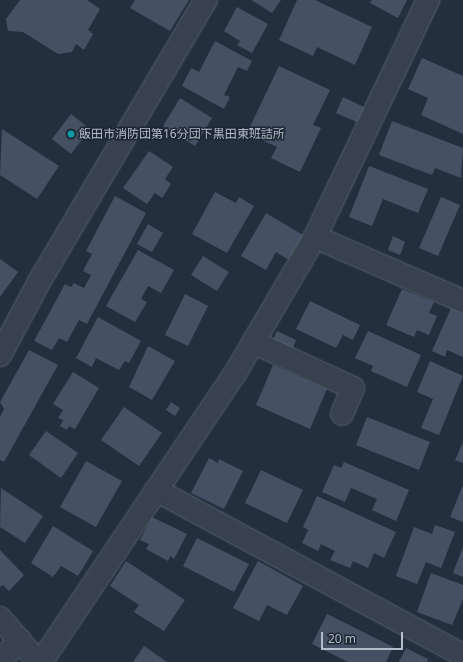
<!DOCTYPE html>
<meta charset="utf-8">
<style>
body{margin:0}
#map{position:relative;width:463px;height:662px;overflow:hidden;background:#242f3e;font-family:"Noto Sans","Noto Sans JP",sans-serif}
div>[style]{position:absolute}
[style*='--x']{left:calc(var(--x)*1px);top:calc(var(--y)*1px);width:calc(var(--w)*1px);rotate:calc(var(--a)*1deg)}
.building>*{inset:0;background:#455162}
.roads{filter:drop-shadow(0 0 1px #565f6c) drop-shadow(0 0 1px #565f6c)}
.minor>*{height:22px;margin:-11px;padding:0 11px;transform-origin:11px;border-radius:11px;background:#38414e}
.dots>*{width:11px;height:11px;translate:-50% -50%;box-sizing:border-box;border:2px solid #1d2633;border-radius:50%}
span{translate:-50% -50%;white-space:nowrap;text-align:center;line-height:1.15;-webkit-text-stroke:3px #1d2633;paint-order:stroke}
.poi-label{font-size:12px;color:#b4bcc9}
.left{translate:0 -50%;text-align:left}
.scale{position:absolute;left:321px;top:632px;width:82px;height:18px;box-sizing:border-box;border:2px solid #b4bcc9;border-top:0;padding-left:5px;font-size:12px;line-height:14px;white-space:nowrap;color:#b4bcc9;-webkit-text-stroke:3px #1d2633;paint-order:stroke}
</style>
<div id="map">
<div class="building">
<div style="clip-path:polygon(20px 0,87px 0,100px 9px,88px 30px,93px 34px,84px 50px,76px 44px,72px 52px,58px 54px,23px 32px,8px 31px,6px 19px)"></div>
<div style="clip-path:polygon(135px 0,189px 0,170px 31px,130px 8px)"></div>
<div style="clip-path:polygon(251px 0,281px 0,272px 13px)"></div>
<div style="clip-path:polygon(297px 0,315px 0,372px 27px,355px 65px,317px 47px,313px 56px,279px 40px)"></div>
<div style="clip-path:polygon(372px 0,407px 0,398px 18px,370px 3px)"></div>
<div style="clip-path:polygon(237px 7px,268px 24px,252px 53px,237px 45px,240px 41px,224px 31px)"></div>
<div style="clip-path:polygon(215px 41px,252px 61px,247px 71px,238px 67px,224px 95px,230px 97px,224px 109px,182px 86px,191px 68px,199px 72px)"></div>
<div style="clip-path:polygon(422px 58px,463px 76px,463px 134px,421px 115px,428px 98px,408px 89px)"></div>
<div style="clip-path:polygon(279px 66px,330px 90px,313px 125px,321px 128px,300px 172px,271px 158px,277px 147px,247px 133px)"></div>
<div style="clip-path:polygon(343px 97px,366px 108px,359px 123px,336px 113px)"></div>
<div style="clip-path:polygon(180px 98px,212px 118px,195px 146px,163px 126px)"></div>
<div style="clip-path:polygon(71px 114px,90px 129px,71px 154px,52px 139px)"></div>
<div style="clip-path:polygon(392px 121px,463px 148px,461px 178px,435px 168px,432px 175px,379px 155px)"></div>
<div style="clip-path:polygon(2px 129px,59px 166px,37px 199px,0 175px)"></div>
<div style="clip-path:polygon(149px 151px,173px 167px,165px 179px,171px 184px,162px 198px,155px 193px,147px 204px,123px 188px)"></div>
<div style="clip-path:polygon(369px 166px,428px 189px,418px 213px,383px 199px,372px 226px,349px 217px)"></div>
<div style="clip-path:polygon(215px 192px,236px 203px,239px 197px,254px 206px,227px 253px,192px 234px)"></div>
<div style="clip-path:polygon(115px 196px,146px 213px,87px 324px,79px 320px,67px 342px,59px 338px,52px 350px,34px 341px,65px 284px,71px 287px,74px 283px,84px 288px,91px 275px,83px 271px,92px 254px,86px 251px)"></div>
<div style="clip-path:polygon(441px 197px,460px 205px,438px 256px,419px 248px)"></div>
<div style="clip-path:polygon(266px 213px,303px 235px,289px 260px,276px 252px,266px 270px,241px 256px)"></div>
<div style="clip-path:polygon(148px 224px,163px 233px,152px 252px,137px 244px)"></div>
<div style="clip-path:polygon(393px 236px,405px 242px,400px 255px,388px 250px)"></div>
<div style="clip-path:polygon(138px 250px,174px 270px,161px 293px,148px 286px,141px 299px,147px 302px,135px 322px,106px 306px)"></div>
<div style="clip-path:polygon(203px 256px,229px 272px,217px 291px,191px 275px)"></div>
<div style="clip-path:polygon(0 259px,18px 272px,0 297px)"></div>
<div style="clip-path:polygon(402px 289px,434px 302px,429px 313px,437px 316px,429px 335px,417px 330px,414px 337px,386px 325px)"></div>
<div style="clip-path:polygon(185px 294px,208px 306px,188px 346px,165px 335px)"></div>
<div style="clip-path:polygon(310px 301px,360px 325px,353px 340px,343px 335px,336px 348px,296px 329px)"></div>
<div style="clip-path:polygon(451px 308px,463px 313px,463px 357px,447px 350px,445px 357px,432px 351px)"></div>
<div style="clip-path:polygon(98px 317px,141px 341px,129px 363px,125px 361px,119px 370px,96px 358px,92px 367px,76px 358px)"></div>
<div style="clip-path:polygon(277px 331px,296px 340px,292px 350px,273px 340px)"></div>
<div style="clip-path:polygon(368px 331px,421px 355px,407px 387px,371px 371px,373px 366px,355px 358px)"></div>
<div style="clip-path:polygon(148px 346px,175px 361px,152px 400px,129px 387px)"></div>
<div style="clip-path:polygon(29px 350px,58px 365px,4px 462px,0 460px,0 417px,4px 409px,0 402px)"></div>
<div style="clip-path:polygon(430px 361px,463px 376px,439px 435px,421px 428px,433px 399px,417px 392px)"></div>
<div style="clip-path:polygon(273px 365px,327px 389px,310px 429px,256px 405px)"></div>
<div style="clip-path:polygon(73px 372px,99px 388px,75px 429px,69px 426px,67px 430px,60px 426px,63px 420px,58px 418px,63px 410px,53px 404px)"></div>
<div style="clip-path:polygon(171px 402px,180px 408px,175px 416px,166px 410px)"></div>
<div style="clip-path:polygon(124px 407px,162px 433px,139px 466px,101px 440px)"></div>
<div style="clip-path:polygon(367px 417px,430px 442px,419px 470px,356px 445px)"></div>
<div style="clip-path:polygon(46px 431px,78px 453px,61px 478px,29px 455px)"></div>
<div style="clip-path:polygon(463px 442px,463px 463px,455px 460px)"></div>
<div style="clip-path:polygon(209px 458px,218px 463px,219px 459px,243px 471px,224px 509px,191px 493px)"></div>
<div style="clip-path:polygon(86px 461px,122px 481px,96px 527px,60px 507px)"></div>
<div style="clip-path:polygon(344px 462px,409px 490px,396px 521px,372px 510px,377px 499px,351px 488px,345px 502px,322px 492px,334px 465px,341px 468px)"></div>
<div style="clip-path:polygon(261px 470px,303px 490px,287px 523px,245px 503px)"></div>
<div style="clip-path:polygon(463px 485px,463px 522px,450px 517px)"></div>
<div style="clip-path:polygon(1px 488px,43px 516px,25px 543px,0 527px)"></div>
<div style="clip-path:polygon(317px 496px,396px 532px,384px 558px,374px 553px,368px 568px,353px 561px,350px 568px,330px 560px,335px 551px,321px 544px,318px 551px,302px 543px,308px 530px,303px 527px)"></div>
<div style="clip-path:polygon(152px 517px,187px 534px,174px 559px,170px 556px,168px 561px,146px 549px,149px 544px,140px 540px)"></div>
<div style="clip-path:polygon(435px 525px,455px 532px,441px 568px,426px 562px,417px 584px,396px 576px,414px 527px,432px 534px)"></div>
<div style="clip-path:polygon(53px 526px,93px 551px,78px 576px,61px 566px,53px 577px,31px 563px)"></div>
<div style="clip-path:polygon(197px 538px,249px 564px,234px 592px,183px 566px)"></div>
<div style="clip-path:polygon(463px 547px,463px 577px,453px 573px)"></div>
<div style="clip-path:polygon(0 550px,24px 575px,9px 591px,3px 585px,0 587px)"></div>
<div style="clip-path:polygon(126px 561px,185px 600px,164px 631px,134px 612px,139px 605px,110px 586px)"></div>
<div style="clip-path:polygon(258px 561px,303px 586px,287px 615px,267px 605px,259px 621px,233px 608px)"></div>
<div style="clip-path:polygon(431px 573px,463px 585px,463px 599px,452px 625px,417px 612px)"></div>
<div style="clip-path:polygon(327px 614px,393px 647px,386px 662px,348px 662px,312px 644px)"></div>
<div style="clip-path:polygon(144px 646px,167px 662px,133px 662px)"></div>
<div style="clip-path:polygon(406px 648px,428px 659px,427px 662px,399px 662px)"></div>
</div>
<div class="roads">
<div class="minor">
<div style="--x:315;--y:237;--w:161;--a:23.4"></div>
<div style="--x:253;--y:342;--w:110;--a:24.7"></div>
<div style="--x:353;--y:388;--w:28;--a:113"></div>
<div style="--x:0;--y:355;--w:83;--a:-61.9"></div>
<div style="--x:39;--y:282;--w:328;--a:-59.4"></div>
<div style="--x:156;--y:490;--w:349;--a:28.3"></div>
<div style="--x:0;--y:618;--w:58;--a:49.2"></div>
<div style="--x:0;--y:661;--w:29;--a:-46"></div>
<div style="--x:41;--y:662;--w:352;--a:-56.1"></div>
<div style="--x:237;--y:370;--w:154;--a:-59.6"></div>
<div style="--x:315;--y:237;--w:263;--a:-64.5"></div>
</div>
</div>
<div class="dots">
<div style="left:71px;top:134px;background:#0f9aa8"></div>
</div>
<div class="poi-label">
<span class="left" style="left:79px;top:134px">飯田市消防団第16分団下黒田東班詰所</span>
</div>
<div class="scale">20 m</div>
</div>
